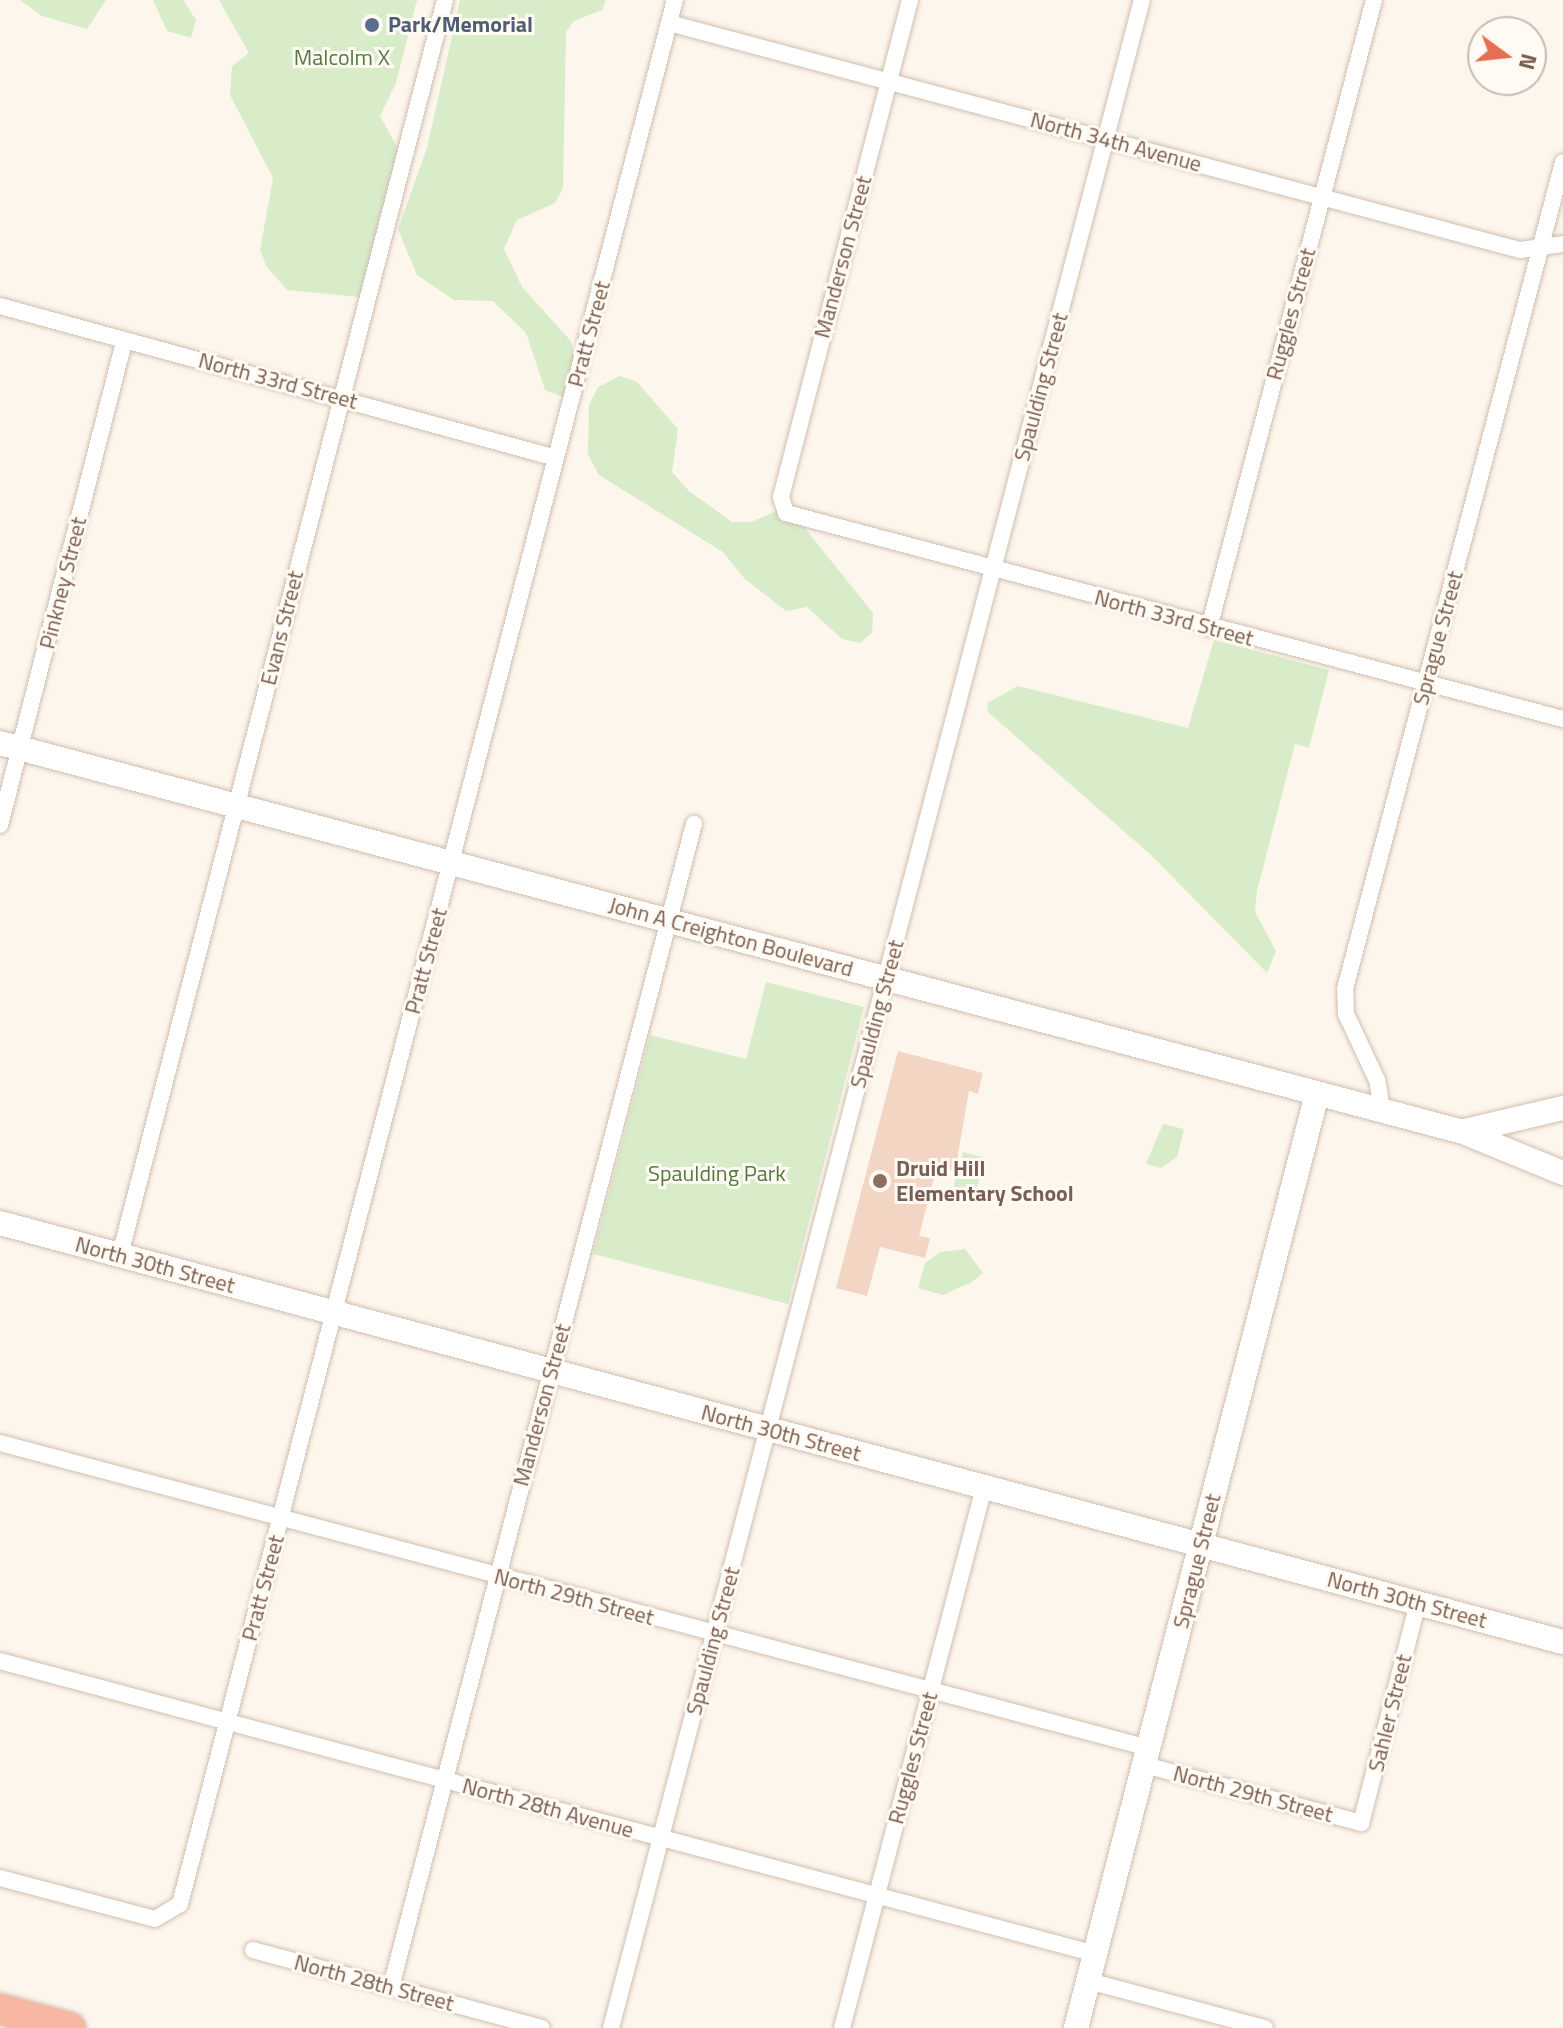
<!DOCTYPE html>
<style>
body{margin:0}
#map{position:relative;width:1563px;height:2028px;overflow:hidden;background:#fdf6ec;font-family:"Titillium Web",sans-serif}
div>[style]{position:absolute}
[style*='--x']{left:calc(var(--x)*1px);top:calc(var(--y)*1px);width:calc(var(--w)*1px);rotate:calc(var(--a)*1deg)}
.green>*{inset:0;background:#d8ecc9}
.building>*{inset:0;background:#f3d5c3}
.roads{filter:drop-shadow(0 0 2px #d1beb0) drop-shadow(0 0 2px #d1beb0)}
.street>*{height:16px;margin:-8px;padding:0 8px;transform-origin:8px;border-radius:8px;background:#fff}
.secondary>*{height:24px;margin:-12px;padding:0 12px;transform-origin:12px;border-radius:12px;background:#fff}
.highway>*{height:30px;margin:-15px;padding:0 15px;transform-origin:15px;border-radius:15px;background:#f7b7a3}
.dots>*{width:22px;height:22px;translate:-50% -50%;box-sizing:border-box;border:4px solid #fffaf3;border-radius:50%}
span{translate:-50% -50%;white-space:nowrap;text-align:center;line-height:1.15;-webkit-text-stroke:6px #fffaf3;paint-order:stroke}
.service-label{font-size:22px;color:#4e5e75;font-weight:700}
.left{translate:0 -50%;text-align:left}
.park-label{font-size:22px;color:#537a41}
.street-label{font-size:22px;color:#7a5c4d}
.education-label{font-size:22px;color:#785e54;font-weight:700}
.north{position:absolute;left:1467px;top:16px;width:80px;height:80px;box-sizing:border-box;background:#fffaf3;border:2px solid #cabbb1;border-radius:50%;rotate:105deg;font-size:22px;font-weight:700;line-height:32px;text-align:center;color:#7a5c4d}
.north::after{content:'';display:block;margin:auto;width:28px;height:36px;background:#e76f51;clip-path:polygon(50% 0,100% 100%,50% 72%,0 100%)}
</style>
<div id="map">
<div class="green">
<div style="clip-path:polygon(20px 0,106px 0,87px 29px,42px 16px)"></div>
<div style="clip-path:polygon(153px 0,183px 0,196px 20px,191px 38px,167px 31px)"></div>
<div style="clip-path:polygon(219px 0,417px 0,396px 83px,380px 116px,397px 147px,397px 166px,359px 297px,287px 290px,267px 267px,260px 250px,273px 178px,230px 95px,232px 66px,249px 53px)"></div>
<div style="clip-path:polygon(460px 0,606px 0,602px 10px,574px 21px,566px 32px,563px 188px,555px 203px,517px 220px,504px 249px,522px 287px,571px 341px,576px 363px,563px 397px,545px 390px,526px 333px,493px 301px,454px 300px,417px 275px,398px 229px,427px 148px)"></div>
<div style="clip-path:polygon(620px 376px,637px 382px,678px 429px,672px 472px,689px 491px,732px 522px,751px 522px,779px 510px,799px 521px,873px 613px,872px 633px,860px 643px,842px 639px,807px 607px,786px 611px,744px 578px,723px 552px,599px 475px,588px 454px,589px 405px,598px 387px)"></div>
<div style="clip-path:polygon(1214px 640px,1329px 670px,1309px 748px,1295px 744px,1257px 891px,1255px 912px,1276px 951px,1267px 973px,1151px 855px,988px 712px,987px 703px,1018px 686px,1188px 728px)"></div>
<div style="clip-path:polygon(766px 982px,864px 1007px,788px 1304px,593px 1254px,650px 1035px,746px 1059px)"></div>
<div style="clip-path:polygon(1163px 1124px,1184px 1129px,1177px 1157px,1161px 1168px,1146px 1164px)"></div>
<div style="clip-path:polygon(963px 1152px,985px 1158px,975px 1195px,953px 1189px)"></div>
<div style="clip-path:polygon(965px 1249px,983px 1273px,972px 1282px,943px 1295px,918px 1288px,925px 1263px,940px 1252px)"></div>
</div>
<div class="building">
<div style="clip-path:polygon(898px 1051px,983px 1073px,978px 1094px,969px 1091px,955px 1171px,937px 1166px,919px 1236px,930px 1238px,925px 1258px,880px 1247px,867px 1296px,836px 1288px)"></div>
</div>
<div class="roads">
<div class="street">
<div style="--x:910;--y:0;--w:513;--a:104.55"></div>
<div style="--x:781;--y:497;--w:17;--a:73"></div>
<div style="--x:786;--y:513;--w:804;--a:14.85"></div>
<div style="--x:669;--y:23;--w:881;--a:14.94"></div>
<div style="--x:1520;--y:250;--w:43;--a:-7.9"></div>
<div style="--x:0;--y:306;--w:576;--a:15.29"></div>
<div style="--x:1209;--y:628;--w:649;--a:-75.28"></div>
<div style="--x:0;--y:825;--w:500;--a:-75.6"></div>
<div style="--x:1382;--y:1110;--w:30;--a:-99"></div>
<div style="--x:1377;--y:1080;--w:73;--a:-115.2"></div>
<div style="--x:1346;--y:1014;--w:25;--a:-92"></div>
<div style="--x:1345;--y:989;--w:855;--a:-75.23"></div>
<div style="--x:120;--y:1255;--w:1296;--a:-75.48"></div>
<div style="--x:0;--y:1443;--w:1189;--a:14.87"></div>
<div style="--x:0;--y:1661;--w:1134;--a:14.97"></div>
<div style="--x:1145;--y:1765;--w:224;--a:15"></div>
<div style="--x:1361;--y:1823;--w:227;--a:-75.5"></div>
<div style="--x:0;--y:1878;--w:160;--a:14.8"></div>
<div style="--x:155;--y:1919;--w:29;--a:-31"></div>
<div style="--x:180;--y:1904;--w:1967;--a:-75.43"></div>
<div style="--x:253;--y:1950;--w:299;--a:15.1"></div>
<div style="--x:1089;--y:1981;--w:182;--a:15"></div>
<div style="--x:391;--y:1987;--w:1202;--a:-75.4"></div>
<div style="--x:611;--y:2028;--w:2096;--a:-75.33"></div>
<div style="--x:842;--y:2028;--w:559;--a:-75.29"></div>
</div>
<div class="secondary">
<div style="--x:0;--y:743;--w:1514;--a:14.89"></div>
<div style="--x:1463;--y:1132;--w:108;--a:22.3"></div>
<div style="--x:1465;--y:1131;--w:101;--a:-13.2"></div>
<div style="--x:0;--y:1223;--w:1618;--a:15.01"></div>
<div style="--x:1076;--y:2028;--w:965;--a:-75.53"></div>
</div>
<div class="highway">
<div style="--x:0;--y:2009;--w:73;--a:15.2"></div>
</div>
</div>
<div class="dots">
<div style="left:372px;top:25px;background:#5c6f8a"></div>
<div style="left:880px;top:1181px;background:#8d6e63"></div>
</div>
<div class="service-label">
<span class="left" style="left:388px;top:25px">Park/Memorial</span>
</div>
<div class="park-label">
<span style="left:342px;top:58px">Malcolm X</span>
<span style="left:717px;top:1174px">Spaulding Park</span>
</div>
<div class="street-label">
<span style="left:1116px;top:142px;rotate:15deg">North 34th Avenue</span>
<span style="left:843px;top:257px;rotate:-75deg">Manderson Street</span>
<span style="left:1291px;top:314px;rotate:-75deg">Ruggles Street</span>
<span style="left:589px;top:334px;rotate:-75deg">Pratt Street</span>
<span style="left:278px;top:381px;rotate:15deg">North 33rd Street</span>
<span style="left:1041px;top:387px;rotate:-75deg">Spaulding Street</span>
<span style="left:63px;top:583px;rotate:-76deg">Pinkney Street</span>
<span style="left:1174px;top:618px;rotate:15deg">North 33rd Street</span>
<span style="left:282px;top:628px;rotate:-76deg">Evans Street</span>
<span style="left:1438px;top:638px;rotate:-75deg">Sprague Street</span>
<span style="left:731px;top:937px;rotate:15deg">John A Creighton Boulevard</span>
<span style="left:426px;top:961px;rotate:-75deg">Pratt Street</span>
<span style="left:877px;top:1014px;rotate:-75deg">Spaulding Street</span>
<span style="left:155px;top:1265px;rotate:15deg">North 30th Street</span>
<span style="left:542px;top:1405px;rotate:-75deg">Manderson Street</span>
<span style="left:781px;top:1433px;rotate:15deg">North 30th Street</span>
<span style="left:1197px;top:1561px;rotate:-76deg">Sprague Street</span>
<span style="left:263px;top:1588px;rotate:-75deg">Pratt Street</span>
<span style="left:574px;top:1597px;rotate:15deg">North 29th Street</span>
<span style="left:1407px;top:1600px;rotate:15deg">North 30th Street</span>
<span style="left:713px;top:1641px;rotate:-75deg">Spaulding Street</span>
<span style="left:1390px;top:1713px;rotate:-76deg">Sahler Street</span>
<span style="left:913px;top:1758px;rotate:-75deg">Ruggles Street</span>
<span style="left:1253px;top:1794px;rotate:15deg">North 29th Street</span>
<span style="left:548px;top:1808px;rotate:15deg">North 28th Avenue</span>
<span style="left:374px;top:1983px;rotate:15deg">North 28th Street</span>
</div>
<div class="education-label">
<span class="left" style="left:896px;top:1181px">Druid Hill<br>Elementary School</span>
</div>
<div class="north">N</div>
</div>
